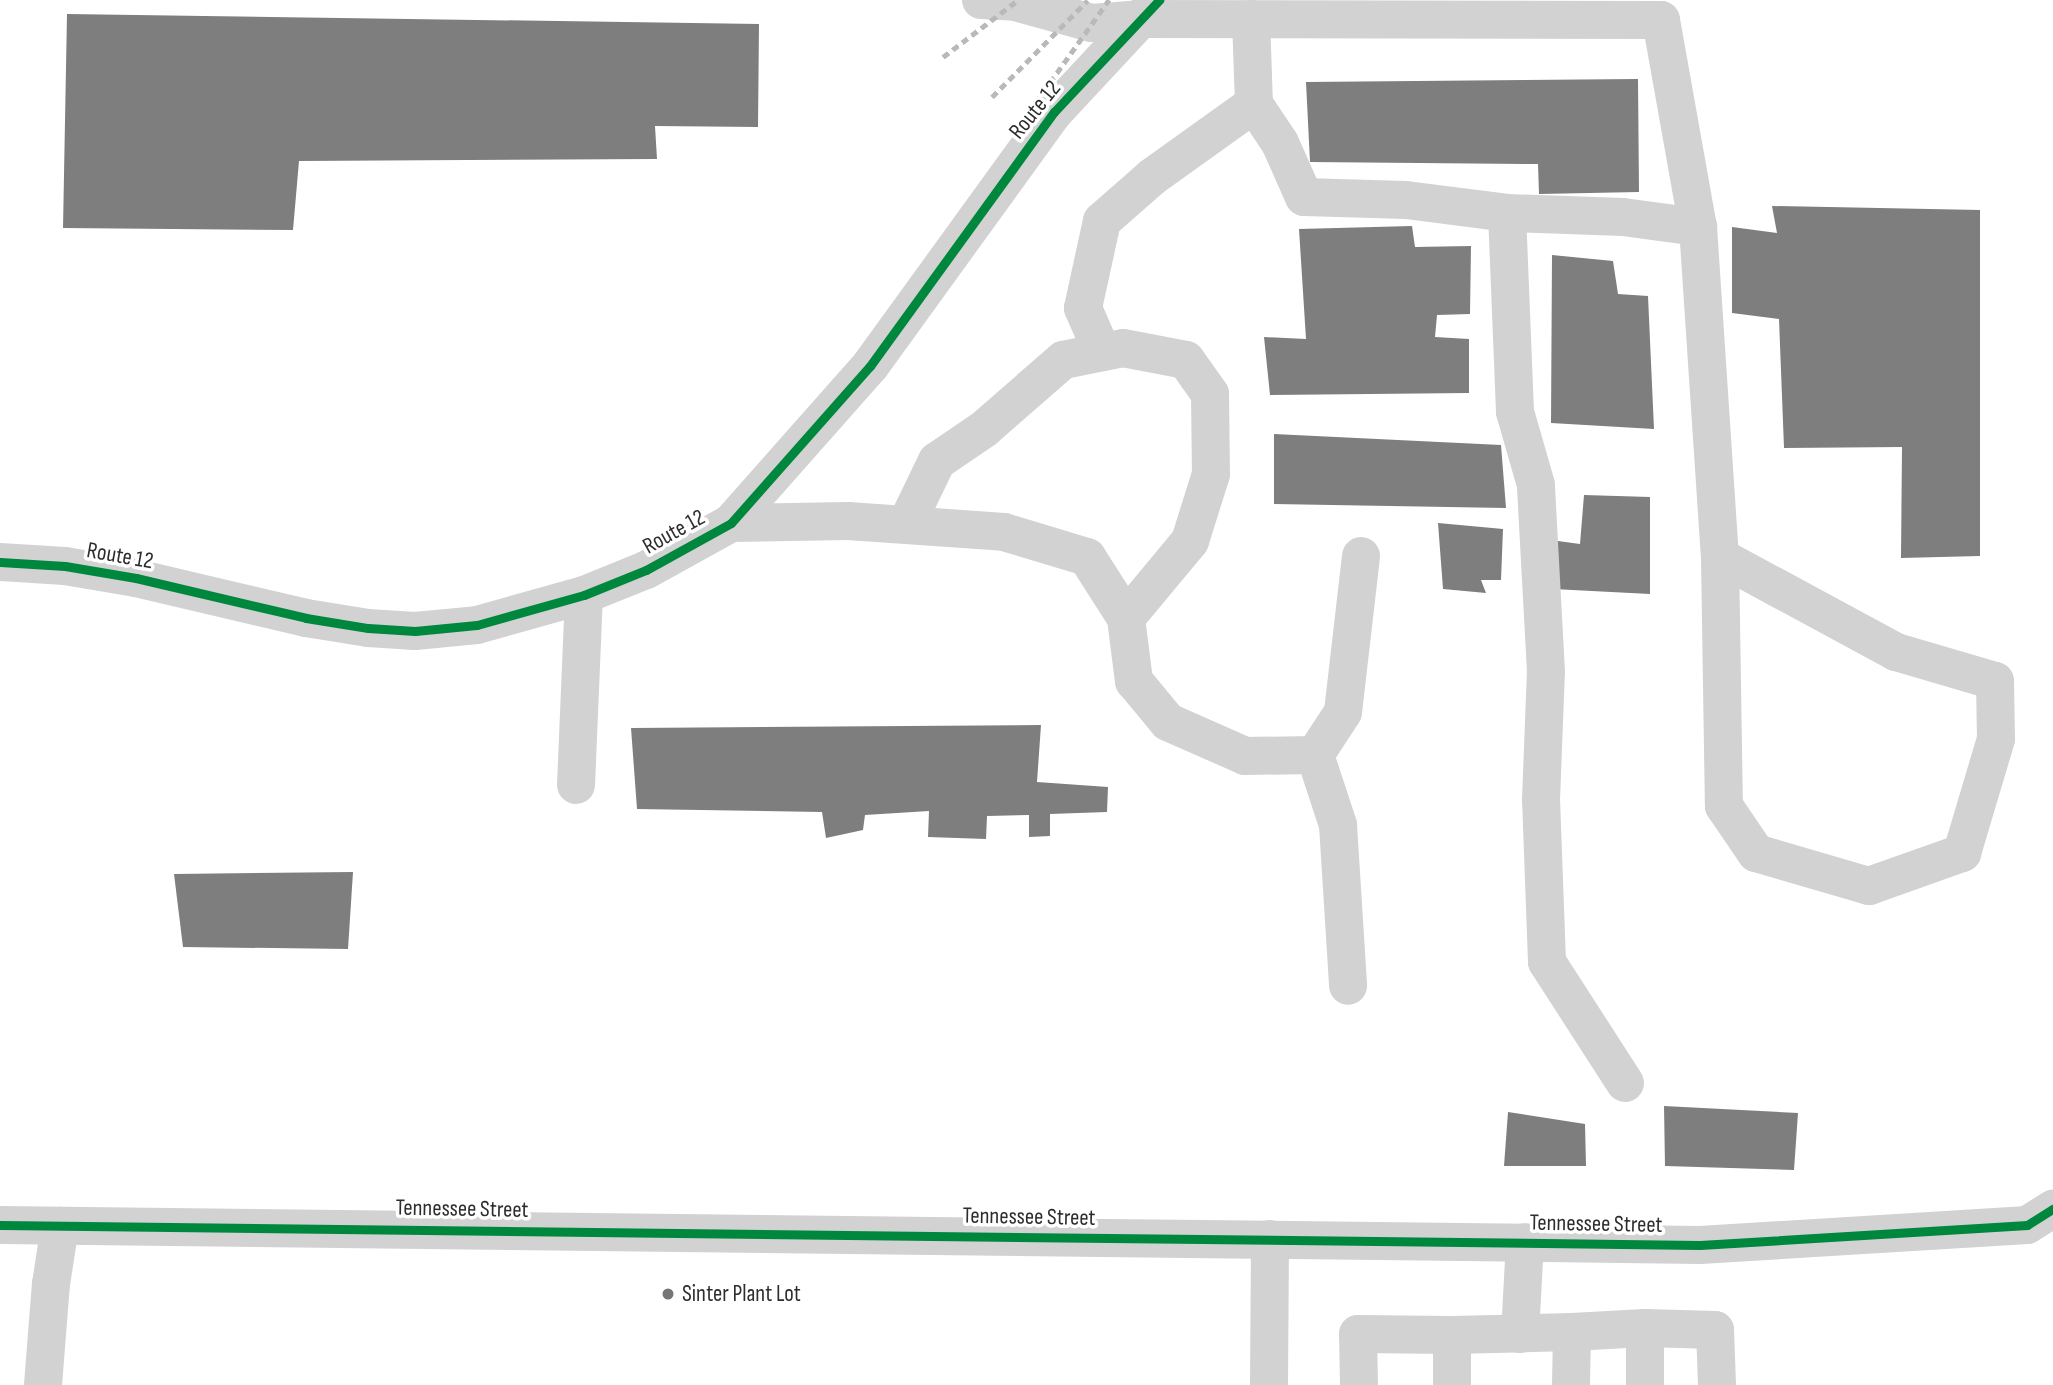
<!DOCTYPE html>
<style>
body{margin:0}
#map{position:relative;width:2053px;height:1385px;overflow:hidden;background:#fff;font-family:"Sofia Sans Condensed",sans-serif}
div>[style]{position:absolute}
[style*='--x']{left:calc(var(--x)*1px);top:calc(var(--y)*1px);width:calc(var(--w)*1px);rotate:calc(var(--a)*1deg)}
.building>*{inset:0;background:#7e7e7e}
.minor>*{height:38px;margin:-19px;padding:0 19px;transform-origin:19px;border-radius:19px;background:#d2d2d2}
.rail>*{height:5px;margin-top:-2.5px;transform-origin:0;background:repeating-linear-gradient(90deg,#b9b9b9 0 7px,transparent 0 12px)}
.cycleway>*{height:9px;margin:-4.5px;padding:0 4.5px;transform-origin:4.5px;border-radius:4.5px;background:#00873e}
.dots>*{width:19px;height:19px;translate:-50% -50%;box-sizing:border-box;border:4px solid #fff;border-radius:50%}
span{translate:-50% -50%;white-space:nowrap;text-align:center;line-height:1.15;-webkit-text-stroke:7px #fff;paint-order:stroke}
.street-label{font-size:23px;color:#2d2d2d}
.poi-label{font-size:23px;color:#2d2d2d}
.left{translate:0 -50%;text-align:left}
</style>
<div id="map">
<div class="building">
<div style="clip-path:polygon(67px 14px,759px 24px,758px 127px,655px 126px,657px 159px,299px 161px,293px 230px,63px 228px)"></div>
<div style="clip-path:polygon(1638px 79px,1639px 192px,1539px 194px,1538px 164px,1310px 162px,1306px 82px)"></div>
<div style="clip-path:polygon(1772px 206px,1980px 210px,1980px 556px,1901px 558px,1902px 447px,1784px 448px,1779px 319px,1732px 313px,1732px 227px,1777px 233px)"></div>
<div style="clip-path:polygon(1412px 226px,1415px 247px,1471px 246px,1470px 314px,1437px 315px,1435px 337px,1469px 339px,1469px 393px,1270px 395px,1264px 337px,1306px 339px,1299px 229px)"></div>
<div style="clip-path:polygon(1552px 255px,1613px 261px,1618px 294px,1648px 296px,1654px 429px,1551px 423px)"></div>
<div style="clip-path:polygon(1274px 434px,1501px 445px,1506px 508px,1274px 504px)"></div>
<div style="clip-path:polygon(1584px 495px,1650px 497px,1650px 594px,1553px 589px,1543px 539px,1580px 544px)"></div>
<div style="clip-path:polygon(1438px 523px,1503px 529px,1501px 580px,1481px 580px,1486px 593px,1443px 589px)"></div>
<div style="clip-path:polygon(1041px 725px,1037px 782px,1108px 787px,1107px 812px,1050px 814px,1050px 836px,1029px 837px,1029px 815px,987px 816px,986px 839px,928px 837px,929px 811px,865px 815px,863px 830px,826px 838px,822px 812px,637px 809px,631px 728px)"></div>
<div style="clip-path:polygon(353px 872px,348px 949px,183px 947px,174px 874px)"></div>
<div style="clip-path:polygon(1664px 1106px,1798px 1113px,1794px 1170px,1665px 1166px)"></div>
<div style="clip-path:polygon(1508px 1112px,1585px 1124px,1586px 1166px,1504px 1166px)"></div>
</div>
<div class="minor">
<div style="--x:981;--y:0;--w:34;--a:3"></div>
<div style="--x:1015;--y:2;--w:80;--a:15.3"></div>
<div style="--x:1092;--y:23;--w:50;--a:-4.6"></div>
<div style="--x:1142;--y:19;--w:519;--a:0.11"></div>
<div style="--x:1661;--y:20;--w:210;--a:79.9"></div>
<div style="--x:1698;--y:227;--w:331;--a:86.2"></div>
<div style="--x:1720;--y:557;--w:249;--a:89.1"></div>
<div style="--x:1724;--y:806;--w:57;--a:55.8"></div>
<div style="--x:1756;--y:853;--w:118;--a:16.3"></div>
<div style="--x:1869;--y:886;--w:99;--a:-19.5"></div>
<div style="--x:1962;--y:853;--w:119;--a:-73.4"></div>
<div style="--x:1996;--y:739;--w:58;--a:-91"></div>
<div style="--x:1995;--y:681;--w:103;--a:-163.7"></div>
<div style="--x:1896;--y:652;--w:200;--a:-151.6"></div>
<div style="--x:1251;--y:19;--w:85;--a:88"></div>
<div style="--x:1254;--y:104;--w:47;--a:56.3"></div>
<div style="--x:1280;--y:143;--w:59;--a:66"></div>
<div style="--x:1304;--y:197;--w:102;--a:1.7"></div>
<div style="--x:1406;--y:200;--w:102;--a:7.3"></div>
<div style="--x:1102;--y:352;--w:48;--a:-113.4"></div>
<div style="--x:1083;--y:308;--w:89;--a:-77.7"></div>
<div style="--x:1102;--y:221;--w:67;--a:-41.3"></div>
<div style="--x:1152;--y:177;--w:125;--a:-35.6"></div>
<div style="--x:731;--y:523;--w:117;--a:-1"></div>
<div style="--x:848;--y:521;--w:156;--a:4"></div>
<div style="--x:1004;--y:532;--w:87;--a:16.8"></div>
<div style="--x:1087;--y:557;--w:72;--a:57.4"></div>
<div style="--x:1126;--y:618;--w:64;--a:82.8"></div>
<div style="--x:1134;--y:681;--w:53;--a:50.3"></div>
<div style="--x:1168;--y:722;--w:84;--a:23.8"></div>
<div style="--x:1245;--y:756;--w:70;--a:-0.8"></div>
<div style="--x:1315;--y:755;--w:51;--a:-56.9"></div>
<div style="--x:1343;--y:712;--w:157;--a:-83.4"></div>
<div style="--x:906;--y:525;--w:71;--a:-64.2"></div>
<div style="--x:937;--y:461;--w:57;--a:-34.2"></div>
<div style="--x:984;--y:429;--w:105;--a:-41.1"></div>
<div style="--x:1063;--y:360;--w:61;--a:-11.3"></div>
<div style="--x:1123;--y:348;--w:64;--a:10.8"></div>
<div style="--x:1186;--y:360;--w:42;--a:54.8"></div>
<div style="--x:1210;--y:394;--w:80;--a:89.3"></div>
<div style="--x:1211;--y:474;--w:70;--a:107.4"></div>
<div style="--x:1190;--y:541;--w:100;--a:129.7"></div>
<div style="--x:0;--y:562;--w:65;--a:3.5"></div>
<div style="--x:65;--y:566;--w:72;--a:9.6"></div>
<div style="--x:136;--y:578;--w:175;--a:13.2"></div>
<div style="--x:306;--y:618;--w:63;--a:9.2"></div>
<div style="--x:368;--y:628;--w:47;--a:3.7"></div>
<div style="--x:415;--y:631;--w:62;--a:-5.5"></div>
<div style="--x:477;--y:625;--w:111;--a:-15.7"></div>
<div style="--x:584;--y:595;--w:67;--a:-22"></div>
<div style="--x:646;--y:570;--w:97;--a:-28.9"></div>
<div style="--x:731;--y:523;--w:210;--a:-48.5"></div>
<div style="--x:870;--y:366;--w:314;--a:-54.1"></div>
<div style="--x:1054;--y:112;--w:141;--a:-47"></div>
<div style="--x:1315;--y:755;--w:74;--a:71.8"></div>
<div style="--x:1338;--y:825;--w:161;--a:86.4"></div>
<div style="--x:576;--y:785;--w:190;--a:-87.6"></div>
<div style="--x:1625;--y:1083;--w:144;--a:-122.8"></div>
<div style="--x:1547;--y:962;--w:162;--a:-92.1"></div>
<div style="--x:1541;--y:800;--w:128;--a:-87.8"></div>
<div style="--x:1546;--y:672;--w:187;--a:-93.1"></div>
<div style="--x:1536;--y:485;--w:76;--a:-106"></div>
<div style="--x:1515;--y:412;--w:199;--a:-92.3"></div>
<div style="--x:1507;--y:213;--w:116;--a:2"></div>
<div style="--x:1623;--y:217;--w:76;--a:7.6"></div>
<div style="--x:0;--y:1225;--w:1700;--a:0.67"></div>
<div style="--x:1700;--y:1245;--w:328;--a:-3.5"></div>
<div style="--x:2027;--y:1225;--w:31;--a:-32"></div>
<div style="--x:1645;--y:1328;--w:70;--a:1.6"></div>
<div style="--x:1715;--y:1330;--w:55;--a:87.9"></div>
<div style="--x:1572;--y:1332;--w:73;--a:-3.1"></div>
<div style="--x:1645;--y:1328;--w:57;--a:90"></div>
<div style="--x:1520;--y:1334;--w:92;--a:-86.9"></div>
<div style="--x:1452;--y:1335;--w:120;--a:-1.4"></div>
<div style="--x:1572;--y:1332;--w:53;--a:91.1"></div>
<div style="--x:43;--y:1385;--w:101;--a:-85.5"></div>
<div style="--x:51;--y:1284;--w:59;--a:-81.2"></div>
<div style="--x:1269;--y:1385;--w:146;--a:-89.6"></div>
<div style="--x:1359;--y:1385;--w:51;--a:-91.1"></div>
<div style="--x:1358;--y:1334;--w:94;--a:0.6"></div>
<div style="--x:1452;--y:1335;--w:50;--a:90"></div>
</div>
<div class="rail">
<div style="--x:943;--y:57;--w:94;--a:-37.2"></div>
<div style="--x:992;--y:97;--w:136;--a:-45.3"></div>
<div style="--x:1029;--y:112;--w:138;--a:-54.5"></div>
</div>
<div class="cycleway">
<div style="--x:0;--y:562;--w:65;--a:3.5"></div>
<div style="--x:65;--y:566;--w:72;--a:9.6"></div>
<div style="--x:136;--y:578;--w:175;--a:13.2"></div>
<div style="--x:306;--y:618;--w:63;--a:9.2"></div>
<div style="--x:368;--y:628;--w:47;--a:3.7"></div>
<div style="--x:415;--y:631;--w:62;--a:-5.5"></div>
<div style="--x:477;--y:625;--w:111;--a:-15.7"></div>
<div style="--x:584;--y:595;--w:67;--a:-22"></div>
<div style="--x:646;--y:570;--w:97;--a:-28.9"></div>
<div style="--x:731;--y:523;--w:210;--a:-48.5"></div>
<div style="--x:870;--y:366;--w:314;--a:-54.1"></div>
<div style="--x:1054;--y:112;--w:154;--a:-46.8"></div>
<div style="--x:0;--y:1225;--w:1700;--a:0.67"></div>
<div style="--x:1700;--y:1245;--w:328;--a:-3.5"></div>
<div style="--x:2027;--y:1225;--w:31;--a:-32"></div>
</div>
<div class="dots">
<div style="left:668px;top:1294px;background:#767676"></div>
</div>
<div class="street-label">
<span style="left:1035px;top:110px;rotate:-51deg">Route 12</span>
<span style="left:674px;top:532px;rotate:-29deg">Route 12</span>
<span style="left:120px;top:556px;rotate:10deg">Route 12</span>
<span style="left:462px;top:1209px;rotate:1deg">Tennessee Street</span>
<span style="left:1029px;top:1217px;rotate:1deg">Tennessee Street</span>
<span style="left:1596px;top:1224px;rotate:1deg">Tennessee Street</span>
</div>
<div class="poi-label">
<span class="left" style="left:682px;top:1294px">Sinter Plant Lot</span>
</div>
</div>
